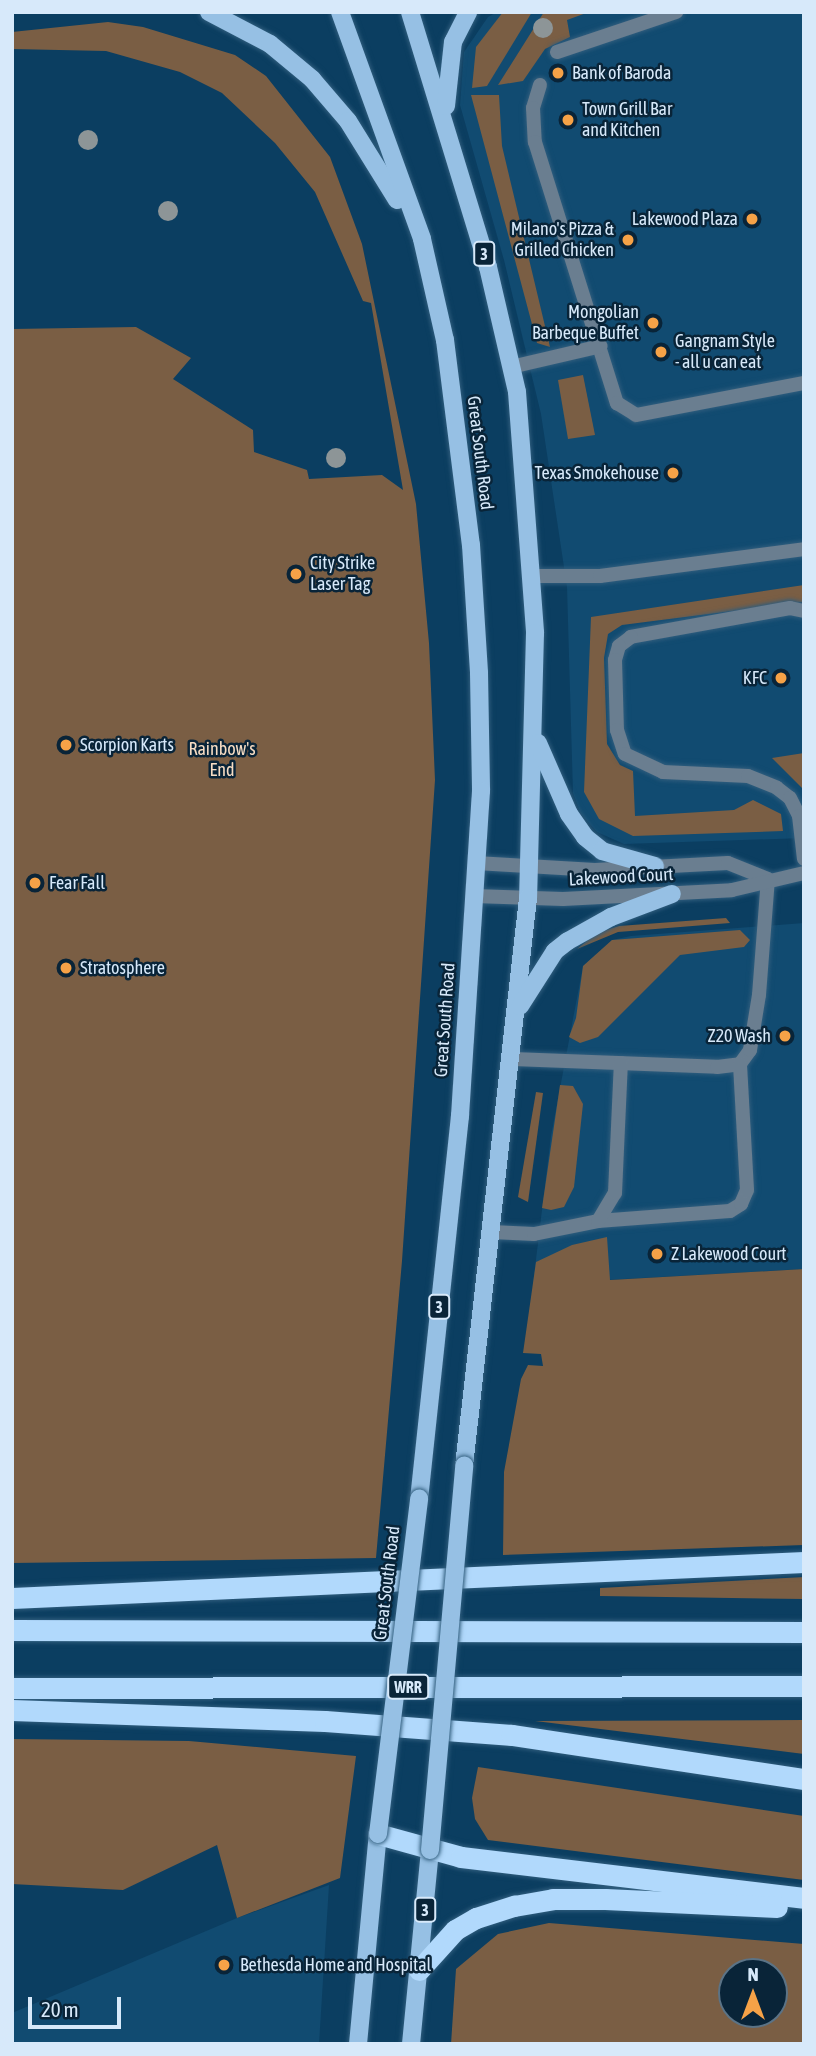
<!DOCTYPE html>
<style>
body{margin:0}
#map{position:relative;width:816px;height:2056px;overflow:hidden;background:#0b3e61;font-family:"Asap Condensed",sans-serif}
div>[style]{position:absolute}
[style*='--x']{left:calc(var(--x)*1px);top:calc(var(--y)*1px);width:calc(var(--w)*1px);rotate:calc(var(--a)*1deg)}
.built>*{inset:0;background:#114b71}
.green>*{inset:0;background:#7a5e44}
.roads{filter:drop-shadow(0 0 2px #305d7d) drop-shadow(0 0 2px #305d7d)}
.service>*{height:14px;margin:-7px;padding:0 7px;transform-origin:7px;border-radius:7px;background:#6a7e90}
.minor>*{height:14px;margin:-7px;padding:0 7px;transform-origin:7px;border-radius:7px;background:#6a7e90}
.primary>*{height:18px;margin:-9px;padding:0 9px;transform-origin:9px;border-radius:9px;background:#96c0e4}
.motorway>*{height:21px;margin:-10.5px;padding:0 10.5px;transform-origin:10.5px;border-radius:10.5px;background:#b1d9fc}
.bridges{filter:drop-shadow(0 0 2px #305d7d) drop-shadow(0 0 2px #305d7d)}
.primary-bridge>*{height:18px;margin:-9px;padding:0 9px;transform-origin:9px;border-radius:9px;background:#96c0e4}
.trees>*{width:20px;height:20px;margin:-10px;border-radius:50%;background:#8d9597}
.dots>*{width:19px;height:19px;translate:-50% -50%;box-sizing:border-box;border:4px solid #092438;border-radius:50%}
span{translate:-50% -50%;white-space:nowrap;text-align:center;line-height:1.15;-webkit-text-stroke:5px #092438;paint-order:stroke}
.shield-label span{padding:2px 5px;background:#092438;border:2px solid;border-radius:5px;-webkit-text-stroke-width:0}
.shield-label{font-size:16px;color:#d7e9fa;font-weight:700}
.poi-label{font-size:18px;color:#d7e9fa}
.left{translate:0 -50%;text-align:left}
.right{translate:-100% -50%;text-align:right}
.street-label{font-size:18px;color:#d7e9fa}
.park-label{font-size:18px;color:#f7ddc4}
.frame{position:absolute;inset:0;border:14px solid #d7e9fa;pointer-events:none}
.north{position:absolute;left:718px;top:1958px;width:70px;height:70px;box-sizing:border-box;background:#092438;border:2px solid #5b7386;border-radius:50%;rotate:0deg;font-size:19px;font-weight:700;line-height:28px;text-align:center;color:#d7e9fa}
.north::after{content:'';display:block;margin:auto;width:24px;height:32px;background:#f6a247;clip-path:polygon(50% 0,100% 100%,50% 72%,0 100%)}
.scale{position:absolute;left:28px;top:1997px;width:93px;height:32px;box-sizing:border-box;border:4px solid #d7e9fa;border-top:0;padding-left:9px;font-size:21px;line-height:24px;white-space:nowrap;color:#d7e9fa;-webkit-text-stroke:5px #092438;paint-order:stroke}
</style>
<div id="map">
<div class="built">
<div style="clip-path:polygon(497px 12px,804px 12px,804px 838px,624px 844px,597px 832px,581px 814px,573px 793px,567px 587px,541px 414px,504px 260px,460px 105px,464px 52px,488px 17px)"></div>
<div style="clip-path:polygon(804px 923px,804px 1269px,533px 1284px,551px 1136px,583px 966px,612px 940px,631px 936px)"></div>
<div style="clip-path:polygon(329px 1885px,319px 2044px,12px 2044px,12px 2013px,237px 1918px)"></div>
</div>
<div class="green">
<div style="clip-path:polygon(503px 12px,532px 12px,487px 86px,472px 88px,476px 47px)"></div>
<div style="clip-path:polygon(544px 12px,589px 12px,567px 20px,570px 37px,545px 49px,523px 81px,498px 85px)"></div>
<div style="clip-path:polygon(108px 22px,143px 27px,235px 55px,266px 76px,330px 157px,362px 244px,416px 504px,429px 643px,435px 780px,402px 1261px,376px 1558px,12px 1563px,12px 329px,136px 327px,191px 358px,173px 379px,253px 430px,254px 452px,307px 470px,309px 479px,382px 475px,403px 490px,371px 303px,363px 301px,315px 192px,275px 143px,222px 93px,180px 72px,106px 51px,12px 49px,12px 32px)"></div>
<div style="clip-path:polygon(471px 95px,499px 95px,502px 146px,550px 347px,537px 343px)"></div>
<div style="clip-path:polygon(583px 375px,595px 435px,568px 439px,558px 380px)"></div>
<div style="clip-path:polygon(804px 585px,804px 602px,622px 625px,608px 634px,604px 658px,607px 744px,620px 765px,633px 771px,635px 816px,734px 810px,753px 800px,781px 814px,783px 831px,633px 836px,599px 819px,584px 792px,591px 617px)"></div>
<div style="clip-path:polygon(804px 753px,804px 790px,772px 758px)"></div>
<div style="clip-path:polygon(726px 918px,730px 923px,618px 932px,577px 949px,597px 933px,619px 926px)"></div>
<div style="clip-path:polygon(740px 930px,750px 940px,744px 947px,680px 955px,598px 1037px,580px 1043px,569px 1037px,576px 1018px,583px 966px,612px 940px)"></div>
<div style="clip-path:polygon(560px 1085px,573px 1086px,583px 1104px,574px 1187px,564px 1207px,551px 1210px,542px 1208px)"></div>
<div style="clip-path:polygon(536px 1092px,543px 1093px,528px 1202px,518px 1197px)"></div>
<div style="clip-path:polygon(607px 1237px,610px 1280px,804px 1269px,804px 1545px,503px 1555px,504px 1472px,521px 1379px,528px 1365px,543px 1366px,541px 1354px,523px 1353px,536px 1262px,572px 1245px)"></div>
<div style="clip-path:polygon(804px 1577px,804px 1599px,600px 1596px,600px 1588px)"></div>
<div style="clip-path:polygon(804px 1720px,804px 1754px,535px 1721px)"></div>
<div style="clip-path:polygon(12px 1739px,189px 1741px,356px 1756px,340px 1878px,237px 1918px,217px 1845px,123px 1890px,12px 1884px)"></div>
<div style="clip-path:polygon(478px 1767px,804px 1816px,804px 1880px,488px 1840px,475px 1819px,472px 1798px)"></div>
<div style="clip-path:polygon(evenodd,549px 1923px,804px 1944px,804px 2044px,451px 2044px,456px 1969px,498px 1934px,549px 1923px,732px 1972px,774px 1972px,774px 2014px,732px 2014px,732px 1972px)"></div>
</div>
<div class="roads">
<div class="service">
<div style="--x:557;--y:52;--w:126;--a:-18.6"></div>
<div style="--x:540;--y:85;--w:24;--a:107"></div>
<div style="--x:533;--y:108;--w:34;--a:87"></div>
<div style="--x:535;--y:142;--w:274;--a:72.6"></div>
<div style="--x:617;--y:403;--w:22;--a:32"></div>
<div style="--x:636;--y:415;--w:171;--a:-10.8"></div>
<div style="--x:511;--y:367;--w:92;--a:-13.1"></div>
<div style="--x:531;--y:576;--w:69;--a:0"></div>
<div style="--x:600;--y:576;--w:206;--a:-7.5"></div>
<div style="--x:804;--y:611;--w:14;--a:-168"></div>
<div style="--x:790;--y:608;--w:162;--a:169.7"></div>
<div style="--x:631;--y:637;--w:15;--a:143"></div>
<div style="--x:619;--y:646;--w:15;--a:106"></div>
<div style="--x:615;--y:660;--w:70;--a:88.4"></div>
<div style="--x:617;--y:730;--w:25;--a:72"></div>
<div style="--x:625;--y:754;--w:42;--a:25.3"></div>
<div style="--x:663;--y:772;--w:85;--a:2.7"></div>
<div style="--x:748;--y:776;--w:31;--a:22"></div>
<div style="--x:777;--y:788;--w:16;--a:38"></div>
<div style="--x:790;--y:798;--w:20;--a:63"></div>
<div style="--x:799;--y:816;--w:43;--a:83.4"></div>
<div style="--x:513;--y:1059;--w:204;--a:2.2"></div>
<div style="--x:717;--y:1067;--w:23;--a:-7"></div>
<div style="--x:740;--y:1064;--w:17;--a:-54"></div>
<div style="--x:750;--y:1050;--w:56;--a:-80.7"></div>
<div style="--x:759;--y:995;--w:116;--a:-85.6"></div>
<div style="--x:598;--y:1221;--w:132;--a:-4.3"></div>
<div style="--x:730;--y:1211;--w:13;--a:-32"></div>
<div style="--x:741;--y:1204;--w:15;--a:-67"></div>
<div style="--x:747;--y:1190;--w:126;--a:-93.2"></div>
<div style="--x:492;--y:1232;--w:42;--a:2.7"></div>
<div style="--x:534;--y:1234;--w:65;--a:-11.5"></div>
<div style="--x:598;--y:1221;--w:33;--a:-59"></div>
<div style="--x:615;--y:1193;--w:130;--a:-87.4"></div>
</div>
<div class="minor">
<div style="--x:476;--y:863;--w:119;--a:3.4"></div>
<div style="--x:595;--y:870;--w:133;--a:-3"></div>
<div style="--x:728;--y:863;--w:43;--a:21.8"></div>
<div style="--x:474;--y:896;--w:89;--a:1.9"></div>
<div style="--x:563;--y:899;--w:169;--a:-3"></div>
<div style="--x:732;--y:890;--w:74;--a:-13.3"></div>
</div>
<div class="primary">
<div style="--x:209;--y:12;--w:69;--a:27.7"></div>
<div style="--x:270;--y:44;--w:55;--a:39.8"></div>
<div style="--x:312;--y:79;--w:55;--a:49.4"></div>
<div style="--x:348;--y:121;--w:93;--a:58.2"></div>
<div style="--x:340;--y:12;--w:241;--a:70.1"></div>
<div style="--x:422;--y:239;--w:104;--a:77.2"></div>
<div style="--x:445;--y:340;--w:207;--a:82.8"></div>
<div style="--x:471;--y:545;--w:128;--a:86.4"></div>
<div style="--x:479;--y:673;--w:118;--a:89"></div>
<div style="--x:481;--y:791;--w:326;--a:93.7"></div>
<div style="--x:460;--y:1116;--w:384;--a:96.1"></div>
<div style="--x:410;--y:12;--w:267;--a:73"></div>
<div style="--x:488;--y:267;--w:128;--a:76.9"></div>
<div style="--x:517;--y:392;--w:242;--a:85.7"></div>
<div style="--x:535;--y:633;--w:265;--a:91.5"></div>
<div style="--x:528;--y:898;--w:572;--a:96.43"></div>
<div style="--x:446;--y:106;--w:64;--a:-83.8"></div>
<div style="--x:453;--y:42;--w:34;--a:-63"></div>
<div style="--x:538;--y:743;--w:77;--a:66.4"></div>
<div style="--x:569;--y:814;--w:28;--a:55"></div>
<div style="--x:585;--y:837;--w:22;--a:39"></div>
<div style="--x:602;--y:851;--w:55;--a:15.8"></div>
<div style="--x:520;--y:1006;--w:65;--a:-57.5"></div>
<div style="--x:555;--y:951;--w:16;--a:-38"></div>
<div style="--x:568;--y:941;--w:49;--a:-29.2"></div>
<div style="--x:611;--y:917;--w:65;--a:-20.7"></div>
<div style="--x:358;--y:2044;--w:211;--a:-84.6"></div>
<div style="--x:411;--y:2044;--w:195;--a:-84.4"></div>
</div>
<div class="motorway">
<div style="--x:12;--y:1598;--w:793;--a:-2.6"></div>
<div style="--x:12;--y:1630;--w:792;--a:0.14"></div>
<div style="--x:12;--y:1688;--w:792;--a:-0.14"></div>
<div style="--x:12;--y:1710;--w:313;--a:2"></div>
<div style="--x:325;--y:1721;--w:188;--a:4.3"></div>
<div style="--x:512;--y:1735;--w:295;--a:8.6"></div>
<div style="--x:378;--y:1834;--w:86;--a:15.5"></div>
<div style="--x:461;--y:1857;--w:345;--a:6.8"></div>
<div style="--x:419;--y:1970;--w:54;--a:-48"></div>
<div style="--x:455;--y:1930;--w:24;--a:-30"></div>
<div style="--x:476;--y:1918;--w:40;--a:-18"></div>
<div style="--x:514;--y:1906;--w:40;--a:-10"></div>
<div style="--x:553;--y:1899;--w:52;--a:0"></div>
<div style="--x:605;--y:1899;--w:172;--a:2.7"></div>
</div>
</div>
<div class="bridges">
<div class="primary-bridge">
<div style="--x:378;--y:1834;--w:338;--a:-83"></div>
<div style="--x:430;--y:1850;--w:386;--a:-84.9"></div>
</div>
</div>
<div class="trees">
<div style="left:543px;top:28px"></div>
<div style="left:88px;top:140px"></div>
<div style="left:168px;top:211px"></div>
<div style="left:336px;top:458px"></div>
</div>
<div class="dots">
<div style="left:558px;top:73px;background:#f6a247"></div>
<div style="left:568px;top:120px;background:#f6a247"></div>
<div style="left:752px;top:219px;background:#f6a247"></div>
<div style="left:628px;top:240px;background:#f6a247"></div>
<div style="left:653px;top:323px;background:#f6a247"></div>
<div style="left:661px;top:352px;background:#f6a247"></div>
<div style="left:673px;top:473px;background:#f6a247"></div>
<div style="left:296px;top:574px;background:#f6a247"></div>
<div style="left:781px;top:678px;background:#f6a247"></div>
<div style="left:66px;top:745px;background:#f6a247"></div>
<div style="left:35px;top:883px;background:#f6a247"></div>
<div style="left:66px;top:968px;background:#f6a247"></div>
<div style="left:785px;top:1036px;background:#f6a247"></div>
<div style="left:657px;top:1254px;background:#f6a247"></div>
<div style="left:224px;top:1965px;background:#f6a247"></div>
</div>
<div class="shield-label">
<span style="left:484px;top:254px">3</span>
<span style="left:439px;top:1307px">3</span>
<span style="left:408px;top:1687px">WRR</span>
<span style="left:425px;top:1910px">3</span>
</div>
<div class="poi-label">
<span class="left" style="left:572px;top:73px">Bank of Baroda</span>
<span class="left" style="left:582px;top:120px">Town Grill Bar<br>and Kitchen</span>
<span class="right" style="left:738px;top:219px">Lakewood Plaza</span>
<span class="right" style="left:614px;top:240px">Milano's Pizza &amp;<br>Grilled Chicken</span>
<span class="right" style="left:639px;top:323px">Mongolian<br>Barbeque Buffet</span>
<span class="left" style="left:675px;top:352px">Gangnam Style<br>- all u can eat</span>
<span class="right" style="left:659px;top:473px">Texas Smokehouse</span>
<span class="left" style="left:310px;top:574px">City Strike<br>Laser Tag</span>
<span class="right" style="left:767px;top:678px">KFC</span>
<span class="left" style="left:80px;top:745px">Scorpion Karts</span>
<span class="left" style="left:49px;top:883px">Fear Fall</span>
<span class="left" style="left:80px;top:968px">Stratosphere</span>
<span class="right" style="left:771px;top:1036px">Z20 Wash</span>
<span class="left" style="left:671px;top:1254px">Z Lakewood Court</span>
<span class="left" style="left:240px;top:1965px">Bethesda Home and Hospital</span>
</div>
<div class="street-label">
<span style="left:480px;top:453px;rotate:83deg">Great South Road</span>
<span style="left:621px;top:877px;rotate:-3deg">Lakewood Court</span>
<span style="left:445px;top:1020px;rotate:-86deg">Great South Road</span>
<span style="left:387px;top:1583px;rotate:-83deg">Great South Road</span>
</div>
<div class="park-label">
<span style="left:222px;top:760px">Rainbow's<br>End</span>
</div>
<div class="frame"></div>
<div class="north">N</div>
<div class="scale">20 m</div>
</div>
